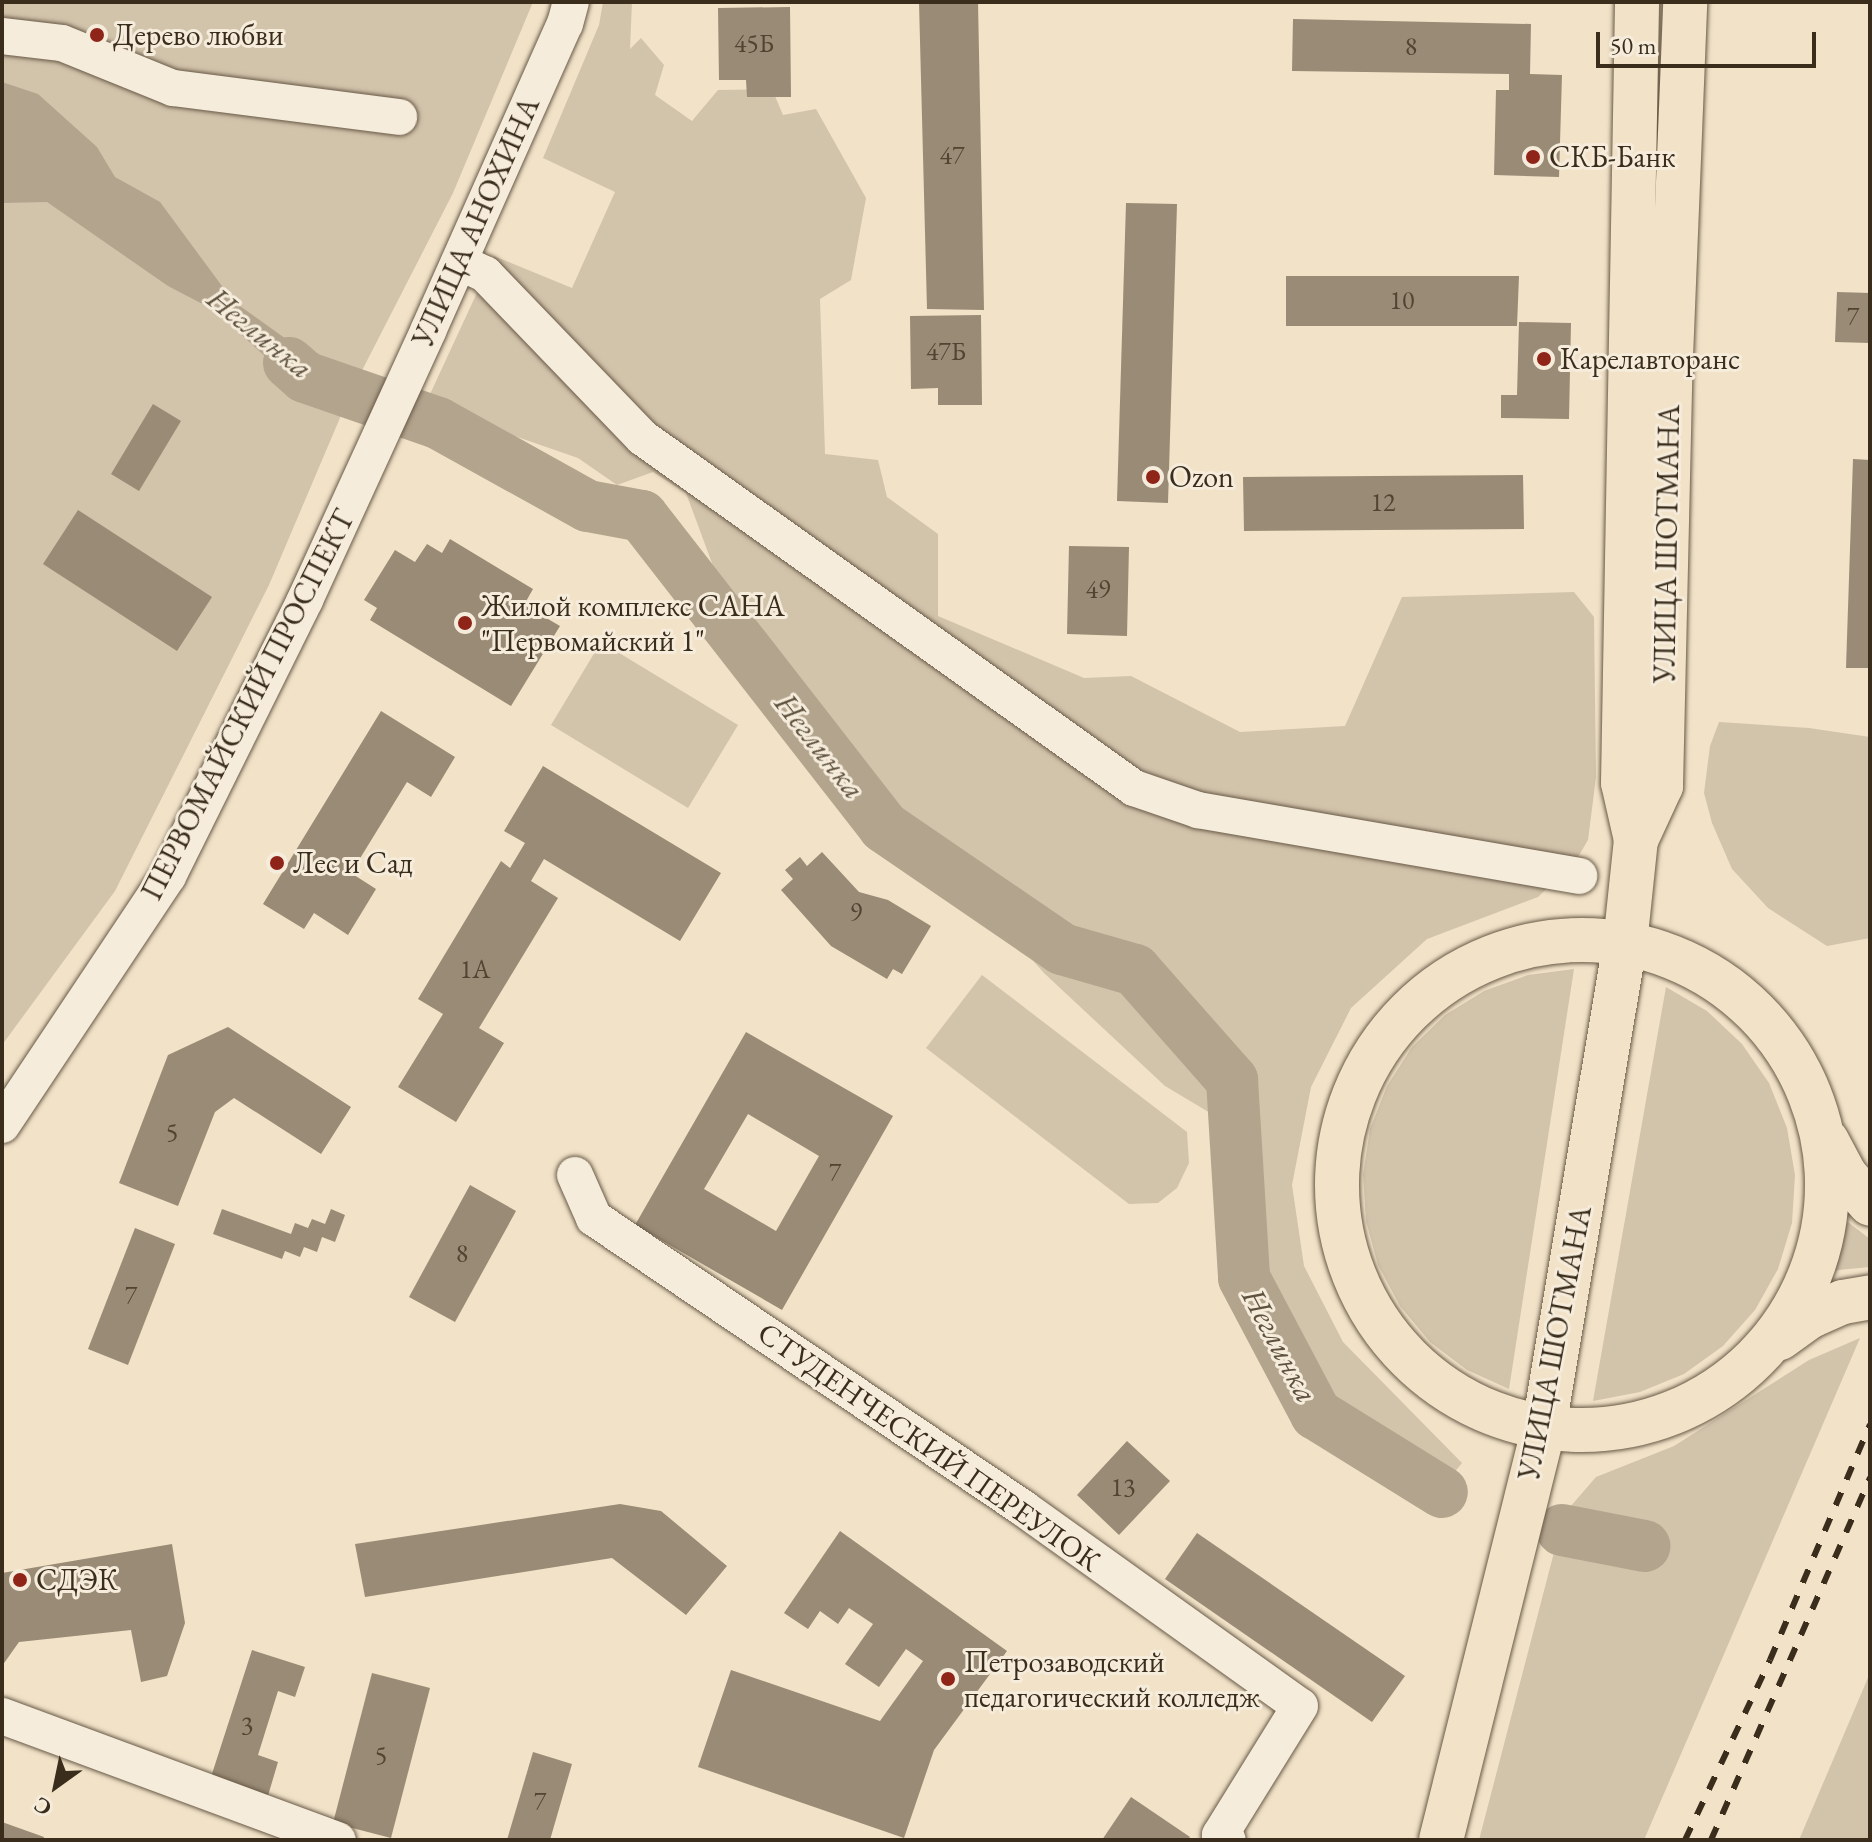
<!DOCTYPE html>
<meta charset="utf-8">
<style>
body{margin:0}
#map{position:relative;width:1872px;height:1842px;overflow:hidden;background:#f1e2c8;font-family:"EB Garamond",serif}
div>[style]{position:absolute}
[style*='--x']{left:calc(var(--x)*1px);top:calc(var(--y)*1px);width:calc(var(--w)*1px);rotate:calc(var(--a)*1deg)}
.green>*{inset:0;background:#d2c3ab}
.water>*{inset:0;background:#b3a48e}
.river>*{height:52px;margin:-26px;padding:0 26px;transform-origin:26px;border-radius:26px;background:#b3a48e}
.building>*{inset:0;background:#998b75}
.roads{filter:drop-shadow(0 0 2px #685a47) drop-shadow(0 0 2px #685a47)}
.minor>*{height:36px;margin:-18px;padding:0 18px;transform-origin:18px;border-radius:18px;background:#f6ecdb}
.major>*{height:44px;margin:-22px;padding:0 22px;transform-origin:22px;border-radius:22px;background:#f1e2c8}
.major>.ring{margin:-22px;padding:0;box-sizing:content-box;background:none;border:44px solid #f1e2c8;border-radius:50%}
.rail>*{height:6px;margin-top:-3px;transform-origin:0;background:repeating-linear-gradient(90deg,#3a2d1c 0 14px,transparent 0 28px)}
.dots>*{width:22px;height:22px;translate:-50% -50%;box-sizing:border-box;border:4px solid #f6ecdb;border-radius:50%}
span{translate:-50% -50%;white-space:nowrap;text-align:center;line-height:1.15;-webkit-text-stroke:6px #f6ecdb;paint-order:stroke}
.number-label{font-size:26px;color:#524432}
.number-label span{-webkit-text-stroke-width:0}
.poi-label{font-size:30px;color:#3a2d1c}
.left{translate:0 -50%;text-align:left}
.street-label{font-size:30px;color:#3a2d1c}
.water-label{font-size:32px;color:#5e513e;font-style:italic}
.frame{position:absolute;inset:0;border:4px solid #3a2d1c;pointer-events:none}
.north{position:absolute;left:16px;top:1746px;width:80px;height:80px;-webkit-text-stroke:6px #f6ecdb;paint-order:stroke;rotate:213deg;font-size:22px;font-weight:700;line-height:32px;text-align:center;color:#3a2d1c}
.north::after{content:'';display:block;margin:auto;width:28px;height:36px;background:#3a2d1c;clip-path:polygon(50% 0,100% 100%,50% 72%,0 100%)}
.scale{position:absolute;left:1596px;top:32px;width:220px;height:36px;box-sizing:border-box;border:4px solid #3a2d1c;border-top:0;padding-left:10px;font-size:24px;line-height:28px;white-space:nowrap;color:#3a2d1c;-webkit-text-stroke:6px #f6ecdb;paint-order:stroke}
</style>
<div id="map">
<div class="green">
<div style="clip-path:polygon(2px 2px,533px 2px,453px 193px,351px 392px,269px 585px,115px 891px,2px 1045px)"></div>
<div style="clip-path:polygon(603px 2px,632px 2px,630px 49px,641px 38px,664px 65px,655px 95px,692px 121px,718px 90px,772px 89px,783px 115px,816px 109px,866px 198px,851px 280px,820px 299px,825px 454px,878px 460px,887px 497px,938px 534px,938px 616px,1084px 678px,1131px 676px,1240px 732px,1345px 726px,1402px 597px,1574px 592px,1594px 617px,1596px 777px,1588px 840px,1575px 862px,1538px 897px,1427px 939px,1351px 1008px,1311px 1087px,1292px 1185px,1304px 1266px,1343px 1342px,1462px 1463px,1445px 1484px,1328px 1411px,1275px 1314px,1217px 1117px,1165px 1086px,1044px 973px,985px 907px,925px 867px,873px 823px,811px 756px,817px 711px,732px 617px,686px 493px,653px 472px,617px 485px,578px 458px,425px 405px,494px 256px,572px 288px,615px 192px,543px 158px,599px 25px)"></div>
<div style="clip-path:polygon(601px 642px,738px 725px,688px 808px,551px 725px)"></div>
<div style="clip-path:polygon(1719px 722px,1809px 728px,1870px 737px,1870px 938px,1827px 946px,1768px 908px,1732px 869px,1712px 823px,1704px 793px,1710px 746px)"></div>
<div style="clip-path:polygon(1574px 969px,1509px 1389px,1467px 1370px,1430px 1342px,1400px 1306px,1378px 1265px,1366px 1221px,1363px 1175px,1370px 1129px,1387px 1086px,1412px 1047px,1445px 1015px,1484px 991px,1528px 975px)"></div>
<div style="clip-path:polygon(982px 975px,1187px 1132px,1189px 1163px,1177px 1188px,1158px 1203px,1129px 1204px,926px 1048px)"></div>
<div style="clip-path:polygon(1666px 987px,1707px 1011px,1742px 1044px,1769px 1083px,1787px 1128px,1795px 1175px,1792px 1223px,1778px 1269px,1755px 1310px,1723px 1346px,1684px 1374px,1640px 1392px,1593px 1401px)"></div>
<div style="clip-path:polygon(1836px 1213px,1870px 1239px,1870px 1267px,1838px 1270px,1818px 1278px,1829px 1260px)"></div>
<div style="clip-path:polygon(1860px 1338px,1644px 1840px,1479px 1840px,1564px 1514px,1596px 1477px,1674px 1446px,1809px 1360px)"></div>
<div style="clip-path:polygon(1870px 1673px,1870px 1840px,1799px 1840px)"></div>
</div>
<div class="water">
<div style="clip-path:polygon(2px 82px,38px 94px,97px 147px,115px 177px,160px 202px,233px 301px,321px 364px,360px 375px,345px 405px,300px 388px,214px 310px,168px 286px,47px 202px,2px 203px)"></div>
</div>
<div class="river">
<div style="--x:289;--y:363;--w:21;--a:41"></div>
<div style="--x:305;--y:377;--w:141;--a:19.1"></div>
<div style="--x:438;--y:423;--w:171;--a:29"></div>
<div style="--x:588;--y:506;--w:55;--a:10.5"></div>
<div style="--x:642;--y:516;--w:394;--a:52.1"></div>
<div style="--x:884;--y:827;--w:216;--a:34.4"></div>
<div style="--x:1062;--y:949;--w:76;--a:16"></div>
<div style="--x:1135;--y:970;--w:147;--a:48.6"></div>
<div style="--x:1232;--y:1080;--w:198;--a:86.5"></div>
<div style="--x:1244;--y:1278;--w:154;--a:62.1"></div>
<div style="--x:1316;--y:1414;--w:148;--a:31.8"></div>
<div style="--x:1562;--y:1530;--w:84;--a:11"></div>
</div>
<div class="building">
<div style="clip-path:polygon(919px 2px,978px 2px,984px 310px,927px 309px)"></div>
<div style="clip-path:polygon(790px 7px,791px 97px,747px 97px,746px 80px,719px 80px,718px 8px)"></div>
<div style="clip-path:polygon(1293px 19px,1531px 24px,1530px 74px,1562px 75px,1559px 177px,1494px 175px,1496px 90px,1509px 90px,1509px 74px,1292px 71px)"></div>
<div style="clip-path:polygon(1126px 203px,1177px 204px,1168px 503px,1117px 501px)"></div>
<div style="clip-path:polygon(1286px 276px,1519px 276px,1517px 326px,1286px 326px)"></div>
<div style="clip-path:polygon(1837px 292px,1870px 293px,1870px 343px,1835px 342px)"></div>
<div style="clip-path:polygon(981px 315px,982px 405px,938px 405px,938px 388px,911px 389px,910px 316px)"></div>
<div style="clip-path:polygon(1519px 322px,1571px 323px,1569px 419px,1501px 418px,1501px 395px,1517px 395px)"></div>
<div style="clip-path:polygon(153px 404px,181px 421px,139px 491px,111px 474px)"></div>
<div style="clip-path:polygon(1853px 459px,1870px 460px,1870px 668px,1846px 668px)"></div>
<div style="clip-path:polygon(1523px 475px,1524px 529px,1244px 531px,1243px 477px)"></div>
<div style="clip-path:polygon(78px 510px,212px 597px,177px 651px,43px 564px)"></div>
<div style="clip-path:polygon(450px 539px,533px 589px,524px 605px,560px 626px,511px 706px,370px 620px,377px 608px,364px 600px,395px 550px,415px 562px,427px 544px,442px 553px)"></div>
<div style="clip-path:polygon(1069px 546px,1129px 547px,1127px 636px,1067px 634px)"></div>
<div style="clip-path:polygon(381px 711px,455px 757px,431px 797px,407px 782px,351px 873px,376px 889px,348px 935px,314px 913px,304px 929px,263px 904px)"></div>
<div style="clip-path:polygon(543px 766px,721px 873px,680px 941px,544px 859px,531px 881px,558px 898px,479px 1028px,504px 1043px,456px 1122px,398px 1087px,443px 1014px,418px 999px,501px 861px,510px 868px,525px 843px,504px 831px)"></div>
<div style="clip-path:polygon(822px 852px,859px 892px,888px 900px,931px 926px,902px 974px,893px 969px,887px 979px,831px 946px,781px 890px,793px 879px,785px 870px,800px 857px,807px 866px)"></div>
<div style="clip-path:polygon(228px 1027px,351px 1107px,321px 1154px,234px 1098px,215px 1112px,178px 1206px,119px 1183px,168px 1055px)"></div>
<div style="clip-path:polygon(evenodd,746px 1032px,893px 1116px,782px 1310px,635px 1225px,746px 1032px,748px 1114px,819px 1156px,776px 1231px,704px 1189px,748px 1114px)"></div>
<div style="clip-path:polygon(470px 1185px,516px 1211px,455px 1322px,409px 1297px)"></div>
<div style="clip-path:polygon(222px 1209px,291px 1234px,295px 1223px,308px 1228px,312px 1219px,325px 1224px,331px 1209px,345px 1215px,335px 1242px,322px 1237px,317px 1252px,304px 1247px,300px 1257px,285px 1251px,282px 1259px,213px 1234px)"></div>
<div style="clip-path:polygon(135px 1228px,175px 1244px,128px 1365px,88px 1349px)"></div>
<div style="clip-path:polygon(1127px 1441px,1170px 1481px,1119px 1535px,1077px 1495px)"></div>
<div style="clip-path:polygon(620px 1504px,661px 1511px,727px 1566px,686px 1615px,612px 1558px,365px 1597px,355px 1544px)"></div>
<div style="clip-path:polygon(840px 1531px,1007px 1651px,934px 1750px,904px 1838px,698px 1767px,731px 1670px,880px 1721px,923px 1661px,906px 1649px,879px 1687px,845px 1664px,873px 1624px,849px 1608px,838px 1624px,820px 1611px,808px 1629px,784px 1613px)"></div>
<div style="clip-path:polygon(1197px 1533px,1405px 1676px,1372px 1722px,1165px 1579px)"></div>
<div style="clip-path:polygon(172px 1544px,185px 1623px,167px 1676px,141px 1682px,131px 1630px,19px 1642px,2px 1666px,2px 1573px)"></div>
<div style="clip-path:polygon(252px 1650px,305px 1667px,295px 1697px,278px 1691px,258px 1755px,278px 1762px,267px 1799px,210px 1780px)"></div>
<div style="clip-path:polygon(372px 1673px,430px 1688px,391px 1838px,333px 1823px)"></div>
<div style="clip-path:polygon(533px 1752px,572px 1764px,550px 1840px,507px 1840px)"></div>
<div style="clip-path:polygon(1131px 1797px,1190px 1837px,1188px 1840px,1102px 1840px)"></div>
<div style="clip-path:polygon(2px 1822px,44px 1837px,43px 1840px,2px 1840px)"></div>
</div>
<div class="roads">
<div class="minor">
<div style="--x:2;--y:36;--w:60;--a:6.7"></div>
<div style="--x:62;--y:43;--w:120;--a:22.1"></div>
<div style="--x:173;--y:88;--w:228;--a:7.3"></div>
<div style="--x:459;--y:262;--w:29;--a:25"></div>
<div style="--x:485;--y:274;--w:228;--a:46.1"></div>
<div style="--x:643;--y:438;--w:603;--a:35.48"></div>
<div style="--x:1134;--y:788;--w:68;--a:19"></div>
<div style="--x:1198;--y:810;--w:387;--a:9.8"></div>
<div style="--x:2;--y:1125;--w:299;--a:-56.3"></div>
<div style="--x:168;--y:876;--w:308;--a:-63.6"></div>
<div style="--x:305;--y:600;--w:296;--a:-65.4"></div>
<div style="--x:428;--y:331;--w:336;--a:-66"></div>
<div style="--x:565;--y:24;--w:23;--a:-75"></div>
<div style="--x:575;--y:1175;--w:47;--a:66.2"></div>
<div style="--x:594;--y:1218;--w:518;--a:34.06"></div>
<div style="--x:1023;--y:1508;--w:340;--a:35.6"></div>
<div style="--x:1300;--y:1706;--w:152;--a:121.8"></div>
<div style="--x:1220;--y:1835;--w:9;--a:32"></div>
<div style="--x:2;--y:1716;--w:358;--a:20.3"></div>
</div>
<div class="major">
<div style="--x:1636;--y:840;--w:58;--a:-102.8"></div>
<div style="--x:1623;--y:783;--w:781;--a:-88.97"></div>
<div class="ring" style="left:1337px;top:940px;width:446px;height:446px"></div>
<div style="--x:1827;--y:1141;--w:38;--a:62"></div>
<div style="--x:1845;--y:1175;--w:38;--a:49"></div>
<div style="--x:1780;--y:1338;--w:36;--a:-36"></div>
<div style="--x:1809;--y:1317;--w:37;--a:-24"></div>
<div style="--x:1843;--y:1302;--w:27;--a:-10"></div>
<div style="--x:1441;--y:1840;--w:426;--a:-76"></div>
<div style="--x:1544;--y:1427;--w:490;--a:-80.5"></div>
<div style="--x:1625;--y:944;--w:105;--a:-84"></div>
<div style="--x:1636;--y:840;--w:60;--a:-65.2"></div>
<div style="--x:1661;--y:786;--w:429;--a:-88.7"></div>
<div style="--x:1671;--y:357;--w:355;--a:-87.7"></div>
</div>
</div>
<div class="rail">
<div style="--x:1685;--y:1840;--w:199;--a:-64.7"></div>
<div style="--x:1770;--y:1660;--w:256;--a:-67"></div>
<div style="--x:1711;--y:1840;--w:396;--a:-66.3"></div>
</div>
<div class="dots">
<div style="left:97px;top:35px;background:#8f2418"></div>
<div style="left:1533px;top:157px;background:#8f2418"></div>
<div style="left:1544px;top:359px;background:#8f2418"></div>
<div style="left:1153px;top:477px;background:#8f2418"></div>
<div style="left:465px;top:623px;background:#8f2418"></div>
<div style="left:277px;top:863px;background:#8f2418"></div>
<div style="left:20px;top:1580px;background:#8f2418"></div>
<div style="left:948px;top:1679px;background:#8f2418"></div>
</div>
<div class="number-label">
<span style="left:754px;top:44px">45Б</span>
<span style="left:1411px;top:47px">8</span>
<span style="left:952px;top:156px">47</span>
<span style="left:1402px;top:301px">10</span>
<span style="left:1853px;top:317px">7</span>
<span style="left:946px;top:352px">47Б</span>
<span style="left:1383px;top:503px">12</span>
<span style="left:1098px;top:590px">49</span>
<span style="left:856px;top:913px">9</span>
<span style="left:475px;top:970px">1А</span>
<span style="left:172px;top:1133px">5</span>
<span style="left:835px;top:1173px">7</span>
<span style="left:462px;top:1254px">8</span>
<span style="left:131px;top:1296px">7</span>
<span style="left:1123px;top:1488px">13</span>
<span style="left:247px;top:1726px">3</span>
<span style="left:381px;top:1756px">5</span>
<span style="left:540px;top:1802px">7</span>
</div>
<div class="poi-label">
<span class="left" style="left:113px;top:35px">Дерево любви</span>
<span class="left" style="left:1549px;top:157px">СКБ-Банк</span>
<span class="left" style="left:1560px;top:359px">Карелавторанс</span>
<span class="left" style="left:1169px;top:477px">Ozon</span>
<span class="left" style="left:481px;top:623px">Жилой комплекс САНА<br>"Первомайский 1"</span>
<span class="left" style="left:293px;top:863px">Лес и Сад</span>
<span class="left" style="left:36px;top:1580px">СДЭК</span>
<span class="left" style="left:964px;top:1679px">Петрозаводский<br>педагогический колледж</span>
</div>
<div class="street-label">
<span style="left:476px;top:222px;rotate:-66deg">УЛИЦА АНОХИНА</span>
<span style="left:1667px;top:544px;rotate:-89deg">УЛИЦА ШОТМАНА</span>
<span style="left:248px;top:705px;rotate:-63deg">ПЕРВОМАЙСКИЙ ПРОСПЕКТ</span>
<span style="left:1555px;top:1343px;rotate:-79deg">УЛИЦА ШОТМАНА</span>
<span style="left:929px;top:1447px;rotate:35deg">СТУДЕНЧЕСКИЙ ПЕРЕУЛОК</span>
</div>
<div class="water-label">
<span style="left:260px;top:333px;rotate:39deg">Неглинка</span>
<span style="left:820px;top:746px;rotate:52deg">Неглинка</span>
<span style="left:1280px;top:1345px;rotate:62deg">Неглинка</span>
</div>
<div class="frame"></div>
<div class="north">С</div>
<div class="scale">50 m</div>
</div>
